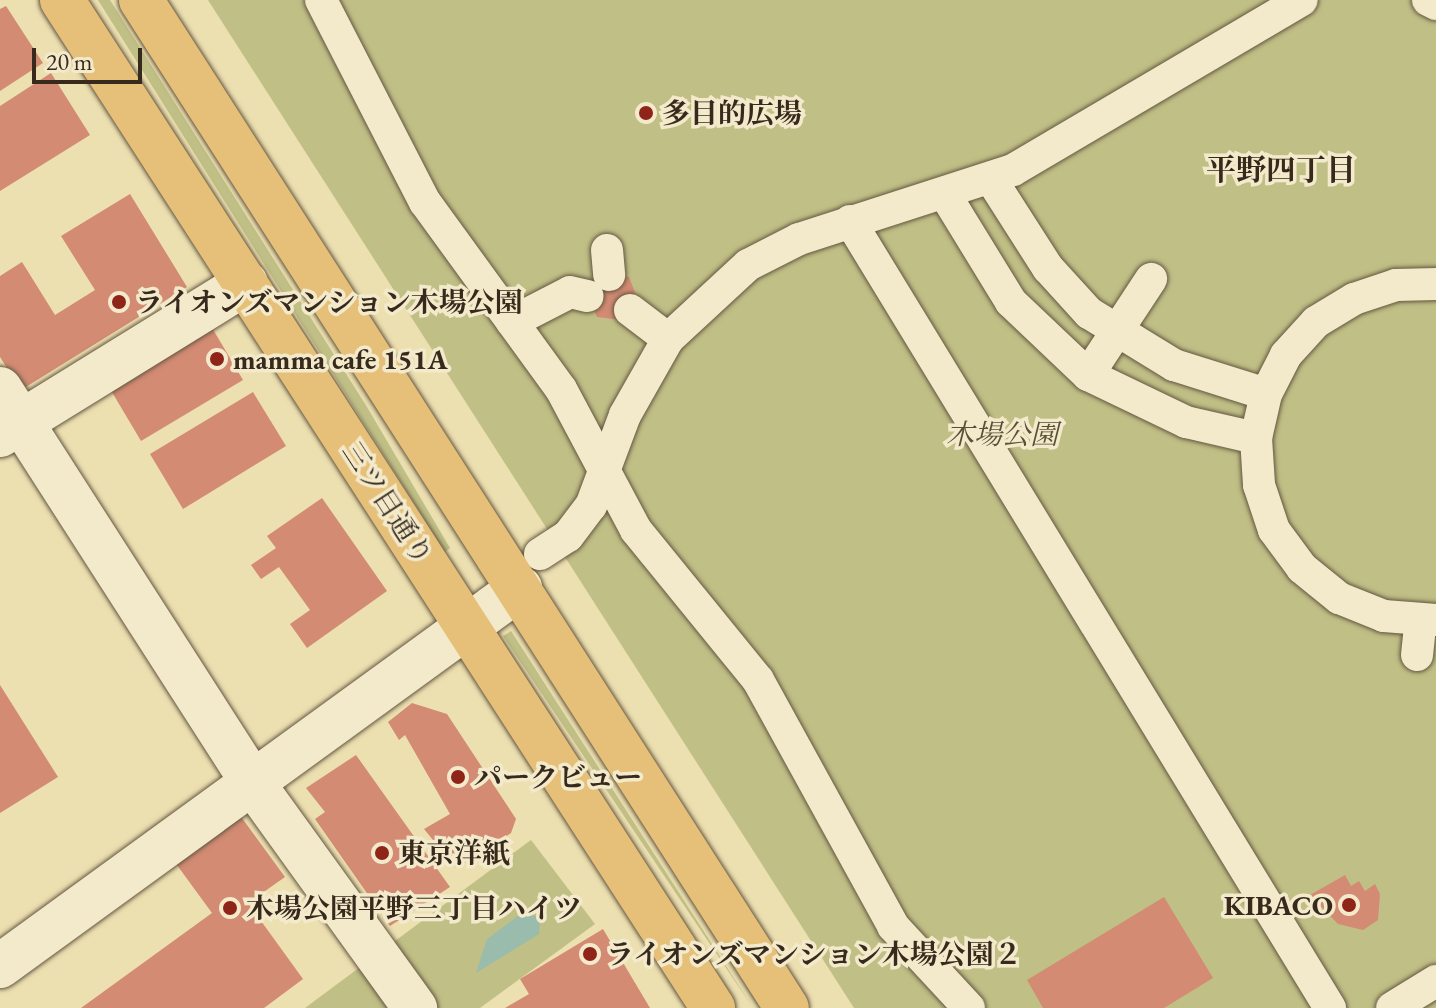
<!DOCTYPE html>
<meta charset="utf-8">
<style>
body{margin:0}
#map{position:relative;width:1436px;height:1008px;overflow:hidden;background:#ecdfb0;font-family:"EB Garamond","Noto Serif JP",serif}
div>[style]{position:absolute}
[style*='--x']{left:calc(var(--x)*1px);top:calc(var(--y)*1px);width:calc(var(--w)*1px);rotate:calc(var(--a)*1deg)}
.green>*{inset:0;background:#c0bf86}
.water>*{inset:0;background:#99bcad}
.building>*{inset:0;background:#d38b73}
.roads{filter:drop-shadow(0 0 2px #645741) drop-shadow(0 0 2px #645741)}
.pedestrian>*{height:32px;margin:-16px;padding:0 16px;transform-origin:16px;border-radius:16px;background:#f3eacc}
.minor>*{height:44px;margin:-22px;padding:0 22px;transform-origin:22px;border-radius:22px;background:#f3eacc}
.tertiary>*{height:44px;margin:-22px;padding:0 22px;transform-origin:22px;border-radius:22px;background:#f3eacc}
.primary>*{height:44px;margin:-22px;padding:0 22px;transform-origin:22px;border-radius:22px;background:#e6c078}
.dots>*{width:22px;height:22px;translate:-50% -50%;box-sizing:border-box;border:4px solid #f3eacc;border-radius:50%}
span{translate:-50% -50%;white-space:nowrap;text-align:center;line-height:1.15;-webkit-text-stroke:7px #f3eacc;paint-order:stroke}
.poi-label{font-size:28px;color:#372a1c;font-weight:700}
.left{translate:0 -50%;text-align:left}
.right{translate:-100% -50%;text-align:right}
.park-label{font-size:28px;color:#594f36;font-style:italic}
.street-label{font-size:28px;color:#372a1c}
.neighbourhood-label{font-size:30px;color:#372a1c;font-weight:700}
.scale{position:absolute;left:32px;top:48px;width:110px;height:36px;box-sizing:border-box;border:4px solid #372a1c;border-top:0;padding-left:10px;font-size:24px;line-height:28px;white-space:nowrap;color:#372a1c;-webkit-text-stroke:6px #f3eacc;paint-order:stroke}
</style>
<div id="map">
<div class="green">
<div style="clip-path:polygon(98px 0,110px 0,367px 407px,450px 548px,445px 552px)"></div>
<div style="clip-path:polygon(208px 0,1436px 0,1436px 1008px,854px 1008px)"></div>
<div style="clip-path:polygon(511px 631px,753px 1008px,503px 636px)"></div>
<div style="clip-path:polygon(531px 840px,595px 924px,480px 1008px,305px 1008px)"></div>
</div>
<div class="water">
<div style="clip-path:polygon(525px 911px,540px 919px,539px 934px,476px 973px,487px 939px)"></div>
</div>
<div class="building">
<div style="clip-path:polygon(6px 6px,43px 63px,0 91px,0 9px)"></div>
<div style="clip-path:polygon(51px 73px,90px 135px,0 191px,0 106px)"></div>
<div style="clip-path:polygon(130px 194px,187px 287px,21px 390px,0 357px,0 276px,22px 262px,55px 315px,95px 290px,61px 236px)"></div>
<div style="clip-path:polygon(605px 275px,629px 277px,638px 300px,621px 320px,597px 317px,587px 293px)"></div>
<div style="clip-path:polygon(205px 316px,243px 380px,141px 441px,103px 377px)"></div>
<div style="clip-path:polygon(253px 392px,286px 446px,183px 509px,150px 454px)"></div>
<div style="clip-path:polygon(322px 498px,387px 591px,307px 648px,290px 624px,310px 610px,279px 567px,261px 579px,251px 565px,276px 548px,267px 536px)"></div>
<div style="clip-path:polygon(0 685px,58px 777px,0 813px)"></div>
<div style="clip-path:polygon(412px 703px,447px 714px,516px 819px,511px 833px,456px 868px,424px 829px,450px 814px,405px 735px,399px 740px,388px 722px)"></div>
<div style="clip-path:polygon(356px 755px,450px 887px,390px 926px,315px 819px,325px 812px,306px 788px)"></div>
<div style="clip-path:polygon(239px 814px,285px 877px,248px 903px,303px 979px,264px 1008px,81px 1008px,212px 913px,174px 861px)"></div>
<div style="clip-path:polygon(1345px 875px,1351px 886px,1359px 881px,1365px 891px,1375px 884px,1380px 894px,1378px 920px,1363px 930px,1338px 924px,1310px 895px)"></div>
<div style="clip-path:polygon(1164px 897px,1213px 978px,1164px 1008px,1043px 1008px,1027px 980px)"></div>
<div style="clip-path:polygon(603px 929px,650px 1008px,505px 1008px,529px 994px,520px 979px)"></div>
</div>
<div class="roads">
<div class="pedestrian">
<div style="--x:321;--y:0;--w:227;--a:62.8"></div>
<div style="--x:425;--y:202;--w:231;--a:54"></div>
<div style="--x:561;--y:389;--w:160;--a:62"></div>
<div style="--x:636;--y:530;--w:193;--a:50.9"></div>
<div style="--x:758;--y:680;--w:281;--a:61.2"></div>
<div style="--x:893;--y:926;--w:112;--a:47.2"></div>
<div style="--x:1428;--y:0;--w:9;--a:27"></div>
<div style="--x:991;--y:179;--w:106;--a:57.4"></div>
<div style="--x:1048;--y:268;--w:61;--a:47.7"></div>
<div style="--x:1089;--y:313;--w:100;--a:31.5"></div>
<div style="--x:1174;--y:365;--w:96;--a:17.5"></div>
<div style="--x:946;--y:196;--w:124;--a:58.5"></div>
<div style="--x:1011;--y:302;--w:106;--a:43.5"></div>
<div style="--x:1088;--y:375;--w:109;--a:25.6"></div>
<div style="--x:1186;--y:422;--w:72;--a:12.9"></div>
<div style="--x:850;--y:221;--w:922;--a:58.62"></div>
<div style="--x:607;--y:250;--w:25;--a:85"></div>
<div style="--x:1436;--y:284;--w:40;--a:178.6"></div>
<div style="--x:1396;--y:285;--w:44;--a:161.6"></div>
<div style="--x:1354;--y:299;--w:44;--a:148.8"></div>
<div style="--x:1316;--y:322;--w:45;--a:132.3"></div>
<div style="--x:1286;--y:355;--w:44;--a:117.1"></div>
<div style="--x:1266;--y:394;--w:45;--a:102.8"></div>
<div style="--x:1256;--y:438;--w:47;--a:86.3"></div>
<div style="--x:1259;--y:485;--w:47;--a:71.6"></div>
<div style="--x:1274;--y:530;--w:47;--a:53.6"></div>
<div style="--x:1302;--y:568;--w:48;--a:39"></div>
<div style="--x:1339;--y:598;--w:48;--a:21.8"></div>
<div style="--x:1384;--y:616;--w:52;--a:4.4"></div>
<div style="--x:630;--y:310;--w:48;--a:37.3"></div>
<div style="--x:512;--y:322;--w:65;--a:-27.3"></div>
<div style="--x:570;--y:292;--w:18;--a:13"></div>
<div style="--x:1088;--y:375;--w:115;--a:-56.7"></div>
<div style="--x:540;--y:554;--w:33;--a:-33"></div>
<div style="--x:568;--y:536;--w:38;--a:-53"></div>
<div style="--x:591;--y:506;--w:97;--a:-69.5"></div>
<div style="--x:625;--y:415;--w:87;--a:-60.5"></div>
<div style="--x:668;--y:339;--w:109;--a:-42.8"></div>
<div style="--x:748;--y:265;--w:57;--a:-27"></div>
<div style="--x:799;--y:239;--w:225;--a:-17.9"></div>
<div style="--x:1013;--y:170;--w:335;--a:-30.5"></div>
<div style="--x:1417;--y:655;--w:36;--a:-84"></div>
<div style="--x:1392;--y:1008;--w:52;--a:-31.5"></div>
</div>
<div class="minor">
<div style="--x:0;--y:389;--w:467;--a:57.3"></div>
<div style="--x:252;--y:782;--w:279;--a:54.2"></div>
<div style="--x:0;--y:435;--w:289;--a:-31.7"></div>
</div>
<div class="tertiary">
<div style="--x:0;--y:966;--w:643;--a:-36.01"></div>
</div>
<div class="primary">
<div style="--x:62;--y:0;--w:1200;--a:57.14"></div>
<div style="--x:141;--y:0;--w:1197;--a:57.35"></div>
</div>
</div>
<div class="dots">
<div style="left:646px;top:113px;background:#8f2418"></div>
<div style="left:119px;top:302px;background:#8f2418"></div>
<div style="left:217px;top:359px;background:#8f2418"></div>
<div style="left:458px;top:777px;background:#8f2418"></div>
<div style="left:382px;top:853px;background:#8f2418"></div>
<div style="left:1349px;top:905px;background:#8f2418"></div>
<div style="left:230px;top:908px;background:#8f2418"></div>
<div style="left:590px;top:954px;background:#8f2418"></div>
</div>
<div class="poi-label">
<span class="left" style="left:662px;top:113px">多目的広場</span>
<span class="left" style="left:135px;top:302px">ライオンズマンション木場公園</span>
<span class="left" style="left:233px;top:359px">mamma cafe 151A</span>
<span class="left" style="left:474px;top:777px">パークビュー</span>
<span class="left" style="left:398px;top:853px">東京洋紙</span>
<span class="right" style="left:1333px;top:905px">KIBACO</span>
<span class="left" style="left:246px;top:908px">木場公園平野三丁目ハイツ</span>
<span class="left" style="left:606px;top:954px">ライオンズマンション木場公園２</span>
</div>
<div class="park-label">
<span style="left:1002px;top:434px">木場公園</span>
</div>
<div class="street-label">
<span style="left:388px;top:503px;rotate:57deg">三ツ目通り</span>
</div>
<div class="neighbourhood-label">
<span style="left:1281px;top:170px">平野四丁目</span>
</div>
<div class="scale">20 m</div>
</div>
